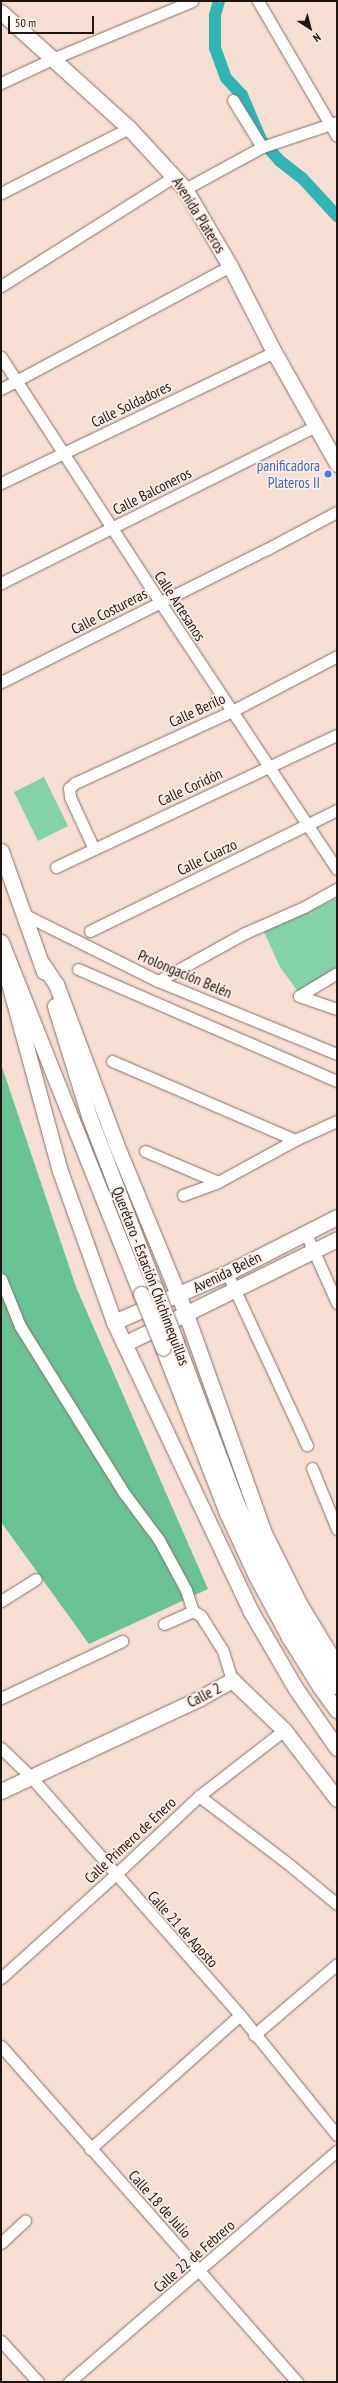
<!DOCTYPE html>
<meta charset="utf-8">
<style>
body{margin:0}
#map{position:relative;width:338px;height:2383px;overflow:hidden;background:#f6ded3;font-family:"PT Sans Narrow",sans-serif}
div>[style]{position:absolute}
[style*='--x']{left:calc(var(--x)*1px);top:calc(var(--y)*1px);width:calc(var(--w)*1px);rotate:calc(var(--a)*1deg)}
.green>*{inset:0;background:#83d2a9}
.forest>*{inset:0;background:#6ac397}
.canal>*{height:12px;margin:-6px;padding:0 6px;transform-origin:6px;border-radius:6px;background:#31b4b5}
.roads{filter:drop-shadow(0 0 1px #846e65) drop-shadow(0 0 1px #846e65)}
.street>*{height:11px;margin:-5.5px;padding:0 5.5px;transform-origin:5.5px;border-radius:5.5px;background:#fff}
.secondary>*{height:15px;margin:-7.5px;padding:0 7.5px;transform-origin:7.5px;border-radius:7.5px;background:#fff}
.bridges{filter:drop-shadow(0 0 1px #846e65) drop-shadow(0 0 1px #846e65)}
.secondary-bridge>*{height:15px;margin:-7.5px;padding:0 7.5px;transform-origin:7.5px;border-radius:7.5px;background:#fff}
.dots>*{width:11px;height:11px;translate:-50% -50%;box-sizing:border-box;border:2px solid #fcede7;border-radius:50%}
span{translate:-50% -50%;white-space:nowrap;text-align:center;line-height:1.15;-webkit-text-stroke:3.5px #fcede7;paint-order:stroke}
.street-label{font-size:15px;color:#1e1612}
.shop-label{font-size:15px;color:#366cbe}
.right{translate:-100% -50%;text-align:right}
.frame{position:absolute;inset:0;border:2px solid #1e1612;pointer-events:none}
.north{position:absolute;left:290px;top:8px;width:40px;height:40px;-webkit-text-stroke:3px #fcede7;paint-order:stroke;rotate:144deg;font-size:11px;font-weight:700;line-height:16px;text-align:center;color:#1e1612}
.north::after{content:'';display:block;margin:auto;width:14px;height:18px;background:#1e1612;clip-path:polygon(50% 0,100% 100%,50% 72%,0 100%)}
.scale{position:absolute;left:8px;top:16px;width:86px;height:18px;box-sizing:border-box;border:2px solid #1e1612;border-top:0;padding-left:5px;font-size:12px;line-height:14px;white-space:nowrap;color:#1e1612;-webkit-text-stroke:3px #fcede7;paint-order:stroke}
</style>
<div id="map">
<div class="green">
<div style="clip-path:polygon(44px 777px,68px 826px,38px 841px,14px 792px)"></div>
<div style="clip-path:polygon(337px 898px,337px 972px,299px 993px,280px 967px,264px 932px,309px 911px,313px 917px,310px 911px)"></div>
</div>
<div class="forest">
<div style="clip-path:polygon(1px 1064px,76px 1287px,208px 1589px,89px 1644px,1px 1522px)"></div>
</div>
<div class="canal">
<div style="--x:219;--y:1;--w:15;--a:106"></div>
<div style="--x:215;--y:15;--w:33;--a:90"></div>
<div style="--x:215;--y:48;--w:32;--a:70"></div>
<div style="--x:226;--y:78;--w:23;--a:47"></div>
<div style="--x:242;--y:95;--w:49;--a:67.1"></div>
<div style="--x:261;--y:140;--w:28;--a:48"></div>
<div style="--x:280;--y:161;--w:28;--a:38"></div>
<div style="--x:302;--y:178;--w:52;--a:47.4"></div>
</div>
<div class="roads">
<div class="street">
<div style="--x:258;--y:1;--w:156;--a:59.7"></div>
<div style="--x:1;--y:83;--w:56;--a:-25.2"></div>
<div style="--x:52;--y:59;--w:152;--a:-22.5"></div>
<div style="--x:233;--y:100;--w:55;--a:58.3"></div>
<div style="--x:185;--y:189;--w:88;--a:-28.6"></div>
<div style="--x:262;--y:147;--w:79;--a:-18.4"></div>
<div style="--x:1;--y:193;--w:144;--a:-26.9"></div>
<div style="--x:1;--y:286;--w:206;--a:-32.3"></div>
<div style="--x:1;--y:357;--w:292;--a:57"></div>
<div style="--x:160;--y:602;--w:320;--a:56.5"></div>
<div style="--x:1;--y:389;--w:260;--a:-28.2"></div>
<div style="--x:1;--y:483;--w:303;--a:-25.6"></div>
<div style="--x:1;--y:583;--w:352;--a:-26.5"></div>
<div style="--x:1;--y:682;--w:297;--a:-26.6"></div>
<div style="--x:267;--y:549;--w:79;--a:-27.9"></div>
<div style="--x:94;--y:849;--w:57;--a:-114.8"></div>
<div style="--x:70;--y:797;--w:9;--a:-96"></div>
<div style="--x:69;--y:788;--w:8;--a:-40"></div>
<div style="--x:75;--y:783;--w:173;--a:-24.6"></div>
<div style="--x:232;--y:711;--w:119;--a:-27.6"></div>
<div style="--x:56;--y:867;--w:310;--a:-25.2"></div>
<div style="--x:25;--y:915;--w:148;--a:26.4"></div>
<div style="--x:158;--y:981;--w:193;--a:22.2"></div>
<div style="--x:90;--y:931;--w:275;--a:-26.1"></div>
<div style="--x:78;--y:969;--w:282;--a:23.4"></div>
<div style="--x:158;--y:981;--w:99;--a:-28.9"></div>
<div style="--x:245;--y:933;--w:64;--a:-23.8"></div>
<div style="--x:304;--y:907;--w:38;--a:-29"></div>
<div style="--x:299;--y:996;--w:44;--a:-31.2"></div>
<div style="--x:299;--y:996;--w:40;--a:18.9"></div>
<div style="--x:112;--y:1061;--w:199;--a:23.3"></div>
<div style="--x:145;--y:1151;--w:79;--a:23"></div>
<div style="--x:183;--y:1195;--w:37;--a:-20"></div>
<div style="--x:218;--y:1182;--w:88;--a:-28.6"></div>
<div style="--x:295;--y:1140;--w:46;--a:-24.3"></div>
<div style="--x:306;--y:1234;--w:76;--a:65.8"></div>
<div style="--x:227;--y:1273;--w:190;--a:65.1"></div>
<div style="--x:1;--y:1279;--w:51;--a:68"></div>
<div style="--x:20;--y:1326;--w:197;--a:58.1"></div>
<div style="--x:124;--y:1493;--w:59;--a:53.3"></div>
<div style="--x:159;--y:1540;--w:57;--a:61.6"></div>
<div style="--x:186;--y:1590;--w:22;--a:72"></div>
<div style="--x:312;--y:1468;--w:66;--a:67.7"></div>
<div style="--x:1;--y:1601;--w:41;--a:-32.2"></div>
<div style="--x:164;--y:1624;--w:32;--a:-24"></div>
<div style="--x:193;--y:1611;--w:9;--a:32"></div>
<div style="--x:201;--y:1616;--w:41;--a:57.8"></div>
<div style="--x:223;--y:1651;--w:30;--a:73"></div>
<div style="--x:1;--y:1698;--w:134;--a:-25.2"></div>
<div style="--x:1;--y:1748;--w:42;--a:44"></div>
<div style="--x:31;--y:1777;--w:317;--a:48.7"></div>
<div style="--x:240;--y:2015;--w:154;--a:51.1"></div>
<div style="--x:199;--y:1796;--w:109;--a:37.2"></div>
<div style="--x:286;--y:1862;--w:66;--a:39.5"></div>
<div style="--x:1;--y:1978;--w:154;--a:-42.1"></div>
<div style="--x:115;--y:1875;--w:115;--a:-43.2"></div>
<div style="--x:199;--y:1796;--w:108;--a:-37.8"></div>
<div style="--x:254;--y:2035;--w:109;--a:-40.5"></div>
<div style="--x:1;--y:2046;--w:448;--a:48.6"></div>
<div style="--x:90;--y:2149;--w:201;--a:-41.8"></div>
<div style="--x:1;--y:2243;--w:33;--a:-43"></div>
<div style="--x:1;--y:2341;--w:55;--a:47.9"></div>
<div style="--x:69;--y:2382;--w:354;--a:-40.8"></div>
</div>
<div class="secondary">
<div style="--x:1;--y:12;--w:173;--a:42.2"></div>
<div style="--x:129;--y:128;--w:83;--a:47.4"></div>
<div style="--x:185;--y:189;--w:89;--a:59.7"></div>
<div style="--x:230;--y:266;--w:97;--a:62.9"></div>
<div style="--x:274;--y:352;--w:129;--a:60.6"></div>
<div style="--x:1;--y:851;--w:128;--a:70.4"></div>
<div style="--x:1;--y:942;--w:379;--a:68.3"></div>
<div style="--x:1;--y:954;--w:225;--a:74.8"></div>
<div style="--x:60;--y:1171;--w:160;--a:70.3"></div>
<div style="--x:114;--y:1322;--w:318;--a:64.7"></div>
<div style="--x:250;--y:1610;--w:91;--a:59.8"></div>
<div style="--x:296;--y:1689;--w:72;--a:55.2"></div>
<div style="--x:41;--y:962;--w:27;--a:56"></div>
<div style="--x:56;--y:984;--w:171;--a:69.4"></div>
<div style="--x:116;--y:1144;--w:184;--a:67.6"></div>
<div style="--x:186;--y:1314;--w:232;--a:70.4"></div>
<div style="--x:264;--y:1533;--w:80;--a:63.4"></div>
<div style="--x:300;--y:1605;--w:71;--a:58.8"></div>
<div style="--x:55;--y:1006;--w:115;--a:72.8"></div>
<div style="--x:89;--y:1116;--w:184;--a:69"></div>
<div style="--x:114;--y:1322;--w:123;--a:-23.4"></div>
<div style="--x:227;--y:1273;--w:123;--a:-27"></div>
<div style="--x:176;--y:1342;--w:173;--a:69.4"></div>
<div style="--x:237;--y:1504;--w:66;--a:65.8"></div>
<div style="--x:264;--y:1564;--w:76;--a:60.7"></div>
<div style="--x:301;--y:1630;--w:67;--a:57.3"></div>
<div style="--x:124;--y:1344;--w:237;--a:-26.2"></div>
<div style="--x:163;--y:1348;--w:177;--a:68.8"></div>
<div style="--x:227;--y:1513;--w:69;--a:65.3"></div>
<div style="--x:256;--y:1576;--w:69;--a:61.6"></div>
<div style="--x:289;--y:1637;--w:59;--a:58.2"></div>
<div style="--x:320;--y:1687;--w:29;--a:54"></div>
<div style="--x:1;--y:1791;--w:220;--a:-25"></div>
<div style="--x:200;--y:1698;--w:37;--a:-29"></div>
<div style="--x:232;--y:1680;--w:72;--a:43.9"></div>
<div style="--x:284;--y:1730;--w:87;--a:52.5"></div>
</div>
</div>
<div class="bridges">
<div class="secondary-bridge">
<div style="--x:155;--y:1288;--w:58;--a:68.7"></div>
<div style="--x:141;--y:1294;--w:58;--a:67.8"></div>
</div>
</div>
<div class="dots">
<div style="left:328px;top:474px;background:#3f7fe0"></div>
</div>
<div class="street-label">
<span style="left:199px;top:215px;rotate:58deg">Avenida Plateros</span>
<span style="left:131px;top:404px;rotate:-26deg">Calle Soldadores</span>
<span style="left:152px;top:491px;rotate:-27deg">Calle Balconeros</span>
<span style="left:180px;top:606px;rotate:57deg">Calle Artesanos</span>
<span style="left:109px;top:611px;rotate:-27deg">Calle Costureras</span>
<span style="left:197px;top:710px;rotate:-25deg">Calle Berilo</span>
<span style="left:190px;top:787px;rotate:-25deg">Calle Coridón</span>
<span style="left:207px;top:857px;rotate:-26deg">Calle Cuarzo</span>
<span style="left:185px;top:974px;rotate:23deg">Prolongación Belén</span>
<span style="left:227px;top:1272px;rotate:-26deg">Avenida Belén</span>
<span style="left:151px;top:1276px;rotate:69deg">Querétaro - Estación Chichimequillas</span>
<span style="left:204px;top:1695px;rotate:-27deg">Calle 2</span>
<span style="left:130px;top:1840px;rotate:-43deg">Calle Primero de Enero</span>
<span style="left:183px;top:1929px;rotate:48deg">Calle 21 de Agosto</span>
<span style="left:160px;top:2204px;rotate:48deg">Calle 18 de Julio</span>
<span style="left:194px;top:2256px;rotate:-41deg">Calle 22 de Febrero</span>
</div>
<div class="shop-label">
<span class="right" style="left:320px;top:474px">panificadora<br>Plateros II</span>
</div>
<div class="frame"></div>
<div class="north">N</div>
<div class="scale">50 m</div>
</div>
